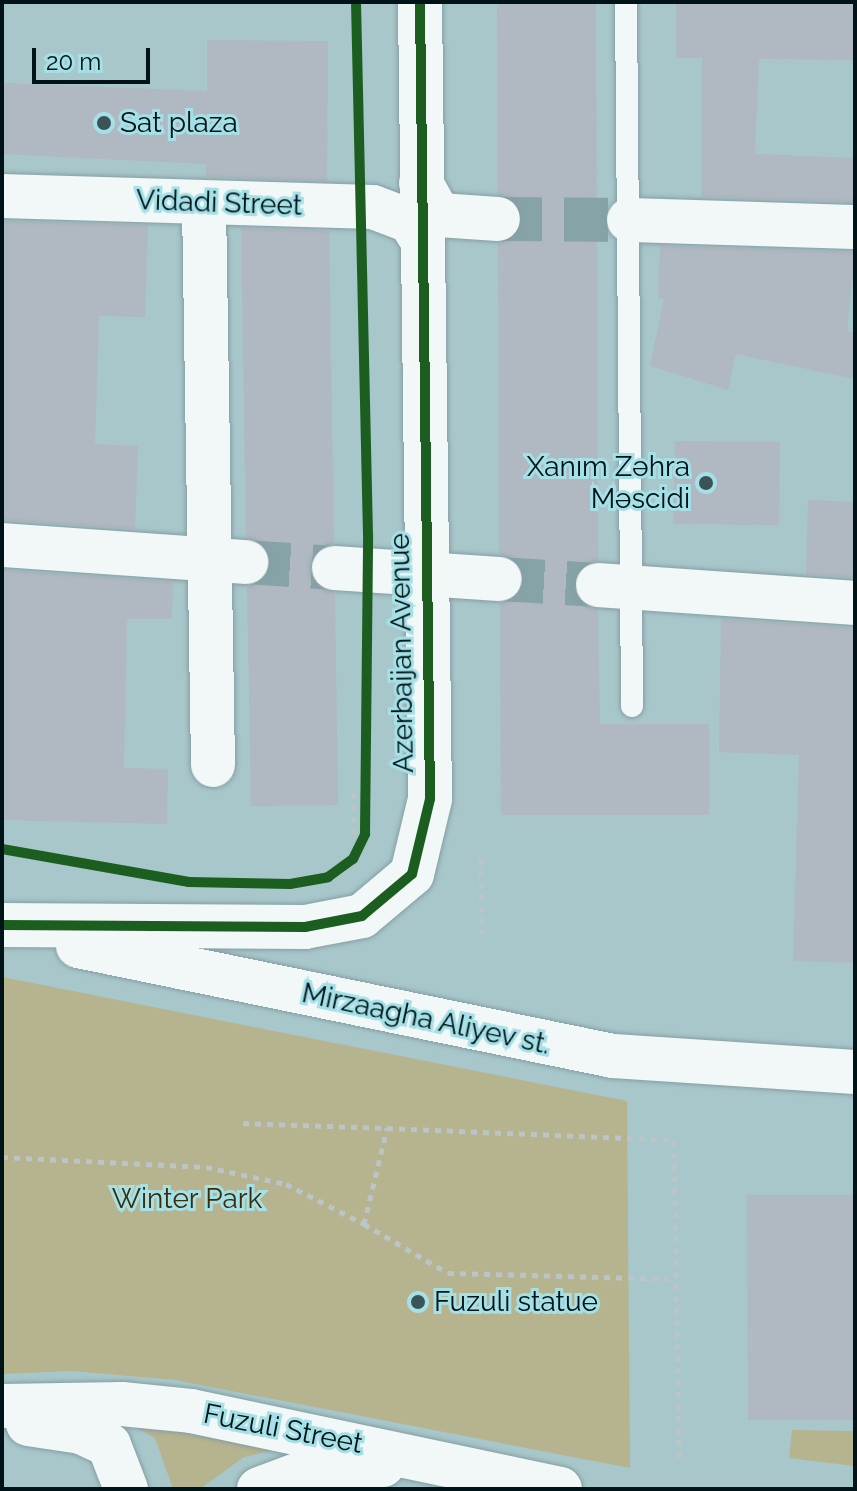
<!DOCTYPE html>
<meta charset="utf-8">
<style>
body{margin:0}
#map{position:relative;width:857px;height:1491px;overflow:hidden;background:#a7c7cb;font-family:Raleway,sans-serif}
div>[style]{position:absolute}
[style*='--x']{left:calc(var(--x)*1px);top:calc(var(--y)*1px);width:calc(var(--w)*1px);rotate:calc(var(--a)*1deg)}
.green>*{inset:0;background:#b6b38f}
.building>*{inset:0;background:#b0b8c1}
.street-tunnel>*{height:44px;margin-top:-22px;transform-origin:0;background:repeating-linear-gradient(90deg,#86a3a7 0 44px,transparent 0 66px)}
.path>*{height:5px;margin-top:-2.5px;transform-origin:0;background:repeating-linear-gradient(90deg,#bbc4c6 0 6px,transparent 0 12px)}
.roads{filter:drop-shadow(0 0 2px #869fa3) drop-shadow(0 0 2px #869fa3)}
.lane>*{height:22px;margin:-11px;padding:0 11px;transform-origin:11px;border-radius:11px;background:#f2f7f7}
.street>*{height:44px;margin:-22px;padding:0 22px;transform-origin:22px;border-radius:22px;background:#f2f7f7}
.primary>*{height:44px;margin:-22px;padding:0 22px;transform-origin:22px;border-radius:22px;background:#f2f7f7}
.cycleway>*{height:10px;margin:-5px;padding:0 5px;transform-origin:5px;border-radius:5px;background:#1b5e20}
.dots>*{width:22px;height:22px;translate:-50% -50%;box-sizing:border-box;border:4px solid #a5e0e7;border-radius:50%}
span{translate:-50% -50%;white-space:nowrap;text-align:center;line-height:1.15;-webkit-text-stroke:6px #a5e0e7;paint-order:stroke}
.poi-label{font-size:28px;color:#001417}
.left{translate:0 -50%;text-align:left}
.right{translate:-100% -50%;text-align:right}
.street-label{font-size:28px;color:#001417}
.park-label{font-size:28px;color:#3d2d07}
.frame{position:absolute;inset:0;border:4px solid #001417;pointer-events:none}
.scale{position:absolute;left:32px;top:48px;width:118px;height:36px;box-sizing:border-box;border:4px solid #001417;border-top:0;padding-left:10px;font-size:24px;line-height:28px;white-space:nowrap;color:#001417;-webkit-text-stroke:6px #a5e0e7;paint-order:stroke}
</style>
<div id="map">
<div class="green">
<div style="clip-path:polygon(2px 977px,627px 1101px,630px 1468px,175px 1380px,72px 1371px,2px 1374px)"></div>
<div style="clip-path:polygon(116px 1416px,292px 1446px,244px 1457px,200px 1489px,173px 1489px,155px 1438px)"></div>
<div style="clip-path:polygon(792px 1430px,855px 1431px,855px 1466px,789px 1458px)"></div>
</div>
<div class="building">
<div style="clip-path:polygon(497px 2px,596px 2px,598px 560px,578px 570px,573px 584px,583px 605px,598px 610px,600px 724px,709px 724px,709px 815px,501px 815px,500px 604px,520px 594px,525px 580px,514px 559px,499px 554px,498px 244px,518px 234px,523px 220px,513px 199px,498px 194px)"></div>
<div style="clip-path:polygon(676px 2px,855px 2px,855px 60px,759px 59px,755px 154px,855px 158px,855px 202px,701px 197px,702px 58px,676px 58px)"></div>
<div style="clip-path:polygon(207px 40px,328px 41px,327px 181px,206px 177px,206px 164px,2px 154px,2px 83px,207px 91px)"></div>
<div style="clip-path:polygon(2px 221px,148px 225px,145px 317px,99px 316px,95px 444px,138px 446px,135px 529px,2px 520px)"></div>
<div style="clip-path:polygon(241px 228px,329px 231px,334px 543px,314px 554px,309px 567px,320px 588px,335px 593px,338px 805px,251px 806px,247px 587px,266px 577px,271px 563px,261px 542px,246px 537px)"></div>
<div style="clip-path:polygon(660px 246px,855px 252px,847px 331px,855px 333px,855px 379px,736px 354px,728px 390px,650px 366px,664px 299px,658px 298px)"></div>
<div style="clip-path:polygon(675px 441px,780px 442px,779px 525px,673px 524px)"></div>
<div style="clip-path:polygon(808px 500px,855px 502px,855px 578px,806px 574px)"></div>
<div style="clip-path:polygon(2px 570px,173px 582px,172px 619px,127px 619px,124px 768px,168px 769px,167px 824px,2px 820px)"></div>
<div style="clip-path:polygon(721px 619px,855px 628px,855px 963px,793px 961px,799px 755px,719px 752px)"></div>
<div style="clip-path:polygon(747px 1195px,855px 1195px,855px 1420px,748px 1420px)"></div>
</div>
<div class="street-tunnel">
<div style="--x:498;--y:219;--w:131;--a:0.4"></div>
<div style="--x:246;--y:562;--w:88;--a:3.9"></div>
<div style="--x:500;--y:579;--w:98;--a:3.5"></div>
</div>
<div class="path">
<div style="--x:354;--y:834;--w:45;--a:-90"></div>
<div style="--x:481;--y:858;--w:76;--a:89.2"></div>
<div style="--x:243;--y:1123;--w:144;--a:2"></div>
<div style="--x:2;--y:1157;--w:204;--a:2.8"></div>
<div style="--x:206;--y:1167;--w:82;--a:12"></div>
<div style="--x:286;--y:1184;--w:88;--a:27.1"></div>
<div style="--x:364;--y:1224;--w:99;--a:-76.5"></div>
<div style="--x:387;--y:1128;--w:287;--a:2.4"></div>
<div style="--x:674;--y:1140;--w:317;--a:89.1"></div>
<div style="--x:364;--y:1224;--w:97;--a:30.3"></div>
<div style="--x:448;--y:1273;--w:227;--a:1.5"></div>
</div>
<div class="roads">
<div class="lane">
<div style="--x:626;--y:2;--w:704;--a:89.51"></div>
</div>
<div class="street">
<div style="--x:421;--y:183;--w:37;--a:61"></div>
<div style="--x:439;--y:215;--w:59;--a:3.9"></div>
<div style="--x:2;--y:196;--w:371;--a:1.7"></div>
<div style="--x:373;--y:207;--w:40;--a:21"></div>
<div style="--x:410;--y:221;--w:22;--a:58"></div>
<div style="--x:204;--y:204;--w:561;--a:89.08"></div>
<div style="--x:629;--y:220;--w:226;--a:1.8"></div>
<div style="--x:2;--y:545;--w:245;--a:4"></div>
<div style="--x:334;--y:568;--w:166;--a:3.8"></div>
<div style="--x:598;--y:585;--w:258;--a:4"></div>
</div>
<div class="primary">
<div style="--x:2;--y:925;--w:303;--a:0.4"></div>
<div style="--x:305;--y:927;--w:58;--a:-10.9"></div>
<div style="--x:362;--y:916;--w:65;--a:-40"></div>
<div style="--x:412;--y:874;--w:77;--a:-76.5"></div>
<div style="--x:430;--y:799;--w:797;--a:-90.72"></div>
<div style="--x:78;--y:946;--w:546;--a:11.62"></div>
<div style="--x:613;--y:1056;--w:243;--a:3.8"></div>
<div style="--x:2;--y:1406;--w:120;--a:-1"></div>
<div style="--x:122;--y:1404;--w:69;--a:5.8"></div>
<div style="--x:191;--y:1411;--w:377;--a:11.9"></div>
<div style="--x:28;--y:1424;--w:54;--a:8.6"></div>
<div style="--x:81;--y:1432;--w:31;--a:25"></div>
<div style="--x:109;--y:1445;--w:47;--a:68.9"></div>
<div style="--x:259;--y:1489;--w:63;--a:-20.4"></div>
<div style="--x:318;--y:1467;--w:65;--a:-1.8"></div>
</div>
</div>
<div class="cycleway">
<div style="--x:2;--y:849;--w:190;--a:10"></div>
<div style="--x:189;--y:882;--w:101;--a:1.1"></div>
<div style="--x:290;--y:884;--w:39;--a:-10"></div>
<div style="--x:328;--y:877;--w:31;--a:-36"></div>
<div style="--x:353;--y:859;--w:28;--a:-64"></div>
<div style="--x:365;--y:834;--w:299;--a:-89.4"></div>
<div style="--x:368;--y:535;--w:533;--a:-91.29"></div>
<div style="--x:2;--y:925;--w:303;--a:0.4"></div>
<div style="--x:305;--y:927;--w:58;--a:-10.9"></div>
<div style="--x:362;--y:916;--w:65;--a:-40"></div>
<div style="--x:412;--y:874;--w:77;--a:-76.5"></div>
<div style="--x:430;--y:799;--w:797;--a:-90.72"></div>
</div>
<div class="dots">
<div style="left:104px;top:123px;background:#3a5356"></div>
<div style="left:706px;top:483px;background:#3a5356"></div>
<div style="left:418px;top:1302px;background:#3a5356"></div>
</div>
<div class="poi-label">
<span class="left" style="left:120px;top:123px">Sat plaza</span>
<span class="right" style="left:690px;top:483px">Xanım Zəhra<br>Məscidi</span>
<span class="left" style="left:434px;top:1302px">Fuzuli statue</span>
</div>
<div class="street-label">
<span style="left:219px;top:203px;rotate:2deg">Vidadi Street</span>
<span style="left:402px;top:653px;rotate:-91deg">Azerbaijan Avenue</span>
<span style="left:426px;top:1019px;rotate:12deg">Mirzaagha Aliyev st.</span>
<span style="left:283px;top:1429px;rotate:11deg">Fuzuli Street</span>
</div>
<div class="park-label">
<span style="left:187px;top:1199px">Winter Park</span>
</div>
<div class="frame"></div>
<div class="scale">20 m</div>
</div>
